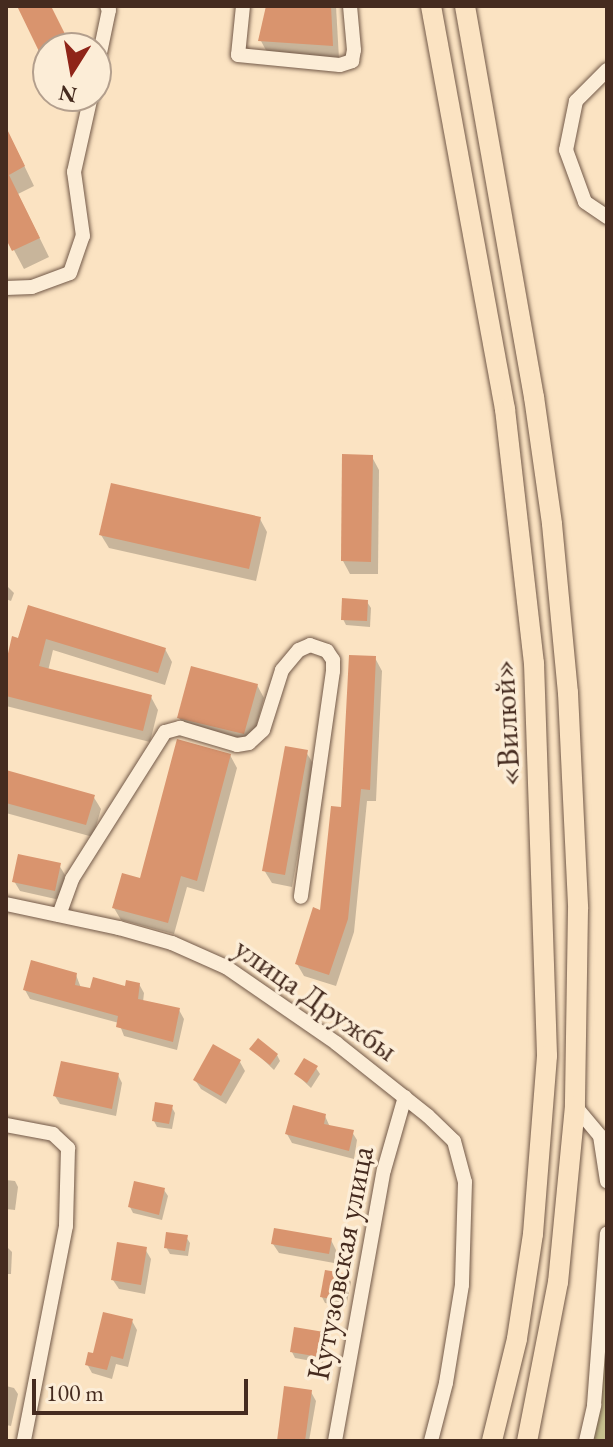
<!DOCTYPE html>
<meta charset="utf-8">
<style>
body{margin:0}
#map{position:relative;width:613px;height:1447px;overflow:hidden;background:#fbe3c2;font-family:"EB Garamond",serif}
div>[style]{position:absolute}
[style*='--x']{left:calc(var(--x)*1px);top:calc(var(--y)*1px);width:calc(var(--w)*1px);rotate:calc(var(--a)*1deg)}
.green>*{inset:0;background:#c7c18e}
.shadow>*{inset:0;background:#0003}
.building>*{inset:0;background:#d9946e}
.roads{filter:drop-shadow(0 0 2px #725948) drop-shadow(0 0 2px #725948)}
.minor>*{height:14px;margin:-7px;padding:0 7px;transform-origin:7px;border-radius:7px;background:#fcedd7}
.highway>*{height:20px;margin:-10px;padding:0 10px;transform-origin:10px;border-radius:10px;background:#fbe3c2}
span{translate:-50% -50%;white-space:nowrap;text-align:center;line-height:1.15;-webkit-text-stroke:7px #fcedd7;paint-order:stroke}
.street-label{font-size:32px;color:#452b1f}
.frame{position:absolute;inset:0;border:8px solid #452b1f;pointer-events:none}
.north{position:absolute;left:32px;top:32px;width:80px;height:80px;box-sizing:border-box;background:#fcedd7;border:2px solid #b39f8d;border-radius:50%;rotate:191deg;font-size:22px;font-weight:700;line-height:32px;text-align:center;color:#452b1f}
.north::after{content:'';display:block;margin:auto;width:28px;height:36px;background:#8f2418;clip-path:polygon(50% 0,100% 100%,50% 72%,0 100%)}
.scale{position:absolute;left:32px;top:1379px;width:216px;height:36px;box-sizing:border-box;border:4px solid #452b1f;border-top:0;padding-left:10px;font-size:24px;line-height:28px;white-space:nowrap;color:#452b1f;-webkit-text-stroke:6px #fcedd7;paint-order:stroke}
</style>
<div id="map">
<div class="green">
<div style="clip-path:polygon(605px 1223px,607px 1441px,589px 1441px)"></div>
</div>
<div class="shadow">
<div style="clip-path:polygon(268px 6px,336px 6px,339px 59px,268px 54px,261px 41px)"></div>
<div style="clip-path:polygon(6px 128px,34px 186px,18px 194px,49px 257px,24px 269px,6px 235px)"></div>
<div style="clip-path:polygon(372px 457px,379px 470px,378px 574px,350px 574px,343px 561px)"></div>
<div style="clip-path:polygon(260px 519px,267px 532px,256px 581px,109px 548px,101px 535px)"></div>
<div style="clip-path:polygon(6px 585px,14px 593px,11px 601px,6px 599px)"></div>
<div style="clip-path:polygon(367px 602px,371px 608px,370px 627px,346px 625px,343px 619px)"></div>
<div style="clip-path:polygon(30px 607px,165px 649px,172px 662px,165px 685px,53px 650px,48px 671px,151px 697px,158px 710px,150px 742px,6px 706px,6px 670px)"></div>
<div style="clip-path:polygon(375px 658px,382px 671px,376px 801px,367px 801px,354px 932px,336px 986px,304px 976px,297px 964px,322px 912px)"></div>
<div style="clip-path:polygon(257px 685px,264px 698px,251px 746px,187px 731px,179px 718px)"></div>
<div style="clip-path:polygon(306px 752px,314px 765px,292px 887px,272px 883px,264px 870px)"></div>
<div style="clip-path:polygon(230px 755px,237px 768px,204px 892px,187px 887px,174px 934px,121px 920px,114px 908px,142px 880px)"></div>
<div style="clip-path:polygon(6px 772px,93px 796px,101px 809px,93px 837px,6px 813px)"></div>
<div style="clip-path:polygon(59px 865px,65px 875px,60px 900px,20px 891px,14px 881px)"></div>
<div style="clip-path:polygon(76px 975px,81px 988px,127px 989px,139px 984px,144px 993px,143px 1002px,179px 1010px,184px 1019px,177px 1050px,124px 1036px,119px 1023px,30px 999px,25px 990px)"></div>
<div style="clip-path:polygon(252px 1049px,277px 1055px,280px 1061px,274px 1070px)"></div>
<div style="clip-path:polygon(240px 1062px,245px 1071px,226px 1104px,201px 1089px,195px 1080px)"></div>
<div style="clip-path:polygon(316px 1068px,320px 1074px,311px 1088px,296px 1074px)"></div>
<div style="clip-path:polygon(118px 1075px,122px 1083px,116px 1116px,60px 1104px,55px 1096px)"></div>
<div style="clip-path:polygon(171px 1106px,175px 1113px,172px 1129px,157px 1127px,154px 1121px)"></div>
<div style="clip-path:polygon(325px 1116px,330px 1127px,352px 1132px,357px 1140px,354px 1159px,292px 1143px,287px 1134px)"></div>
<div style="clip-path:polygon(6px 1180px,15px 1181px,18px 1187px,15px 1210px,6px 1209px)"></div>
<div style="clip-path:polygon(164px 1190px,168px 1196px,162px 1220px,133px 1213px,130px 1207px)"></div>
<div style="clip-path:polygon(186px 1237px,190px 1243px,188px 1256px,170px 1254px,166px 1247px)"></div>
<div style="clip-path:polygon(331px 1240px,336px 1250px,334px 1263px,279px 1253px,273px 1244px)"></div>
<div style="clip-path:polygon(6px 1246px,12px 1252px,11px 1274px,6px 1274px)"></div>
<div style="clip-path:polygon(145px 1249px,151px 1259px,145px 1294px,119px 1289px,113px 1280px)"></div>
<div style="clip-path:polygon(347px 1276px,351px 1282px,346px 1307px,325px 1303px,322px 1297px)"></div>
<div style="clip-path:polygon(132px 1321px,137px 1330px,128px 1367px,116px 1364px,112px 1379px,92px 1373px,87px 1364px)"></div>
<div style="clip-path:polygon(323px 1334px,327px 1340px,323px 1363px,295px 1358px,292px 1352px)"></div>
<div style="clip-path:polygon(6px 1386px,14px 1388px,18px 1394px,11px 1426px,6px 1425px)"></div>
<div style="clip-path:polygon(311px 1392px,316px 1401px,309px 1441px,278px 1441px)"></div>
</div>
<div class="building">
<div style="clip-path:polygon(17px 6px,51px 6px,72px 48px,48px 48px,48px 70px)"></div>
<div style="clip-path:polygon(266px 6px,331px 6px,333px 46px,258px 41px)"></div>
<div style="clip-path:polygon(6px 127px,25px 166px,9px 175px,40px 238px,12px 251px,6px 239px)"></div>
<div style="clip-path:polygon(342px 454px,373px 455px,371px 562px,341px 561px)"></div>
<div style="clip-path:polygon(111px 483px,261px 517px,249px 569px,99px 535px)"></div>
<div style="clip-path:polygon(342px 598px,368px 600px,367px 621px,341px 620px)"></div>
<div style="clip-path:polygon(28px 605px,166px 648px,158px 673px,46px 639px,39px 666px,152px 695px,143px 731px,6px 696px,6px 662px,12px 636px,18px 638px)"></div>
<div style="clip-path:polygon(349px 655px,376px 656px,370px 790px,361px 789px,348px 919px,329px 975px,295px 964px,313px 907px,320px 910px,331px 806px,341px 807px)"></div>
<div style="clip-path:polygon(191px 666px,258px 684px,244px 734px,177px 718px)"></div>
<div style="clip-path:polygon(177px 739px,231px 754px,197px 881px,181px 876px,168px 923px,112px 908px,122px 873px,140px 878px)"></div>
<div style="clip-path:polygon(285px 746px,308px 750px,285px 875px,262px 871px)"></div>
<div style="clip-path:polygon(6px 770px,95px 795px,86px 825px,6px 803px)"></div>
<div style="clip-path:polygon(18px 854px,61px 863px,55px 891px,12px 882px)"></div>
<div style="clip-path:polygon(31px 960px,77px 973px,75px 985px,90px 988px,93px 977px,125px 986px,126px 980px,140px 983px,138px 999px,180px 1008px,173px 1042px,116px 1027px,118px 1016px,23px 990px)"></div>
<div style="clip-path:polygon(258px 1038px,278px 1054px,270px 1065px,249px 1049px)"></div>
<div style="clip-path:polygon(213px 1044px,241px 1060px,221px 1096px,193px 1080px)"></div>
<div style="clip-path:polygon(304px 1058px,318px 1066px,307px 1083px,294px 1074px)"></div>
<div style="clip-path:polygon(61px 1061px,119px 1073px,112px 1109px,53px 1096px)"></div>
<div style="clip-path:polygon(155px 1102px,173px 1105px,169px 1124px,152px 1121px)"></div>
<div style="clip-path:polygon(293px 1105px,326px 1114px,324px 1124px,354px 1130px,349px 1151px,285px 1134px)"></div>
<div style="clip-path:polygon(134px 1181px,165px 1188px,159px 1215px,128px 1207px)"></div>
<div style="clip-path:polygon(274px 1228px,332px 1238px,329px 1254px,271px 1244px)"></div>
<div style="clip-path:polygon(166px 1232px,188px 1235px,185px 1251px,164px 1248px)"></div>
<div style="clip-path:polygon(117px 1242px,147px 1247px,141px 1285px,111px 1280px)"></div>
<div style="clip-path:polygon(325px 1270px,349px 1274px,343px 1301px,320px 1297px)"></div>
<div style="clip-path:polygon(103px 1312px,133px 1319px,123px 1359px,111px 1356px,107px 1370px,85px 1365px,88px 1352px,93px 1353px)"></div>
<div style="clip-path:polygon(294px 1327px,324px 1332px,320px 1357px,290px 1352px)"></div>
<div style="clip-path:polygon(284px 1386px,312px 1390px,305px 1441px,277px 1441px)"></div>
</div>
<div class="roads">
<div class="minor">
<div style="--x:243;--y:6;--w:49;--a:95.8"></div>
<div style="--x:238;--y:55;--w:102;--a:5.6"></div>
<div style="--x:340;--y:65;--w:13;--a:-18"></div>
<div style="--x:352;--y:61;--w:11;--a:-80"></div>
<div style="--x:354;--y:50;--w:44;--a:-95.2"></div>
<div style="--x:607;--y:70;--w:44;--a:135"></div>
<div style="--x:576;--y:101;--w:50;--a:101.5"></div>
<div style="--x:566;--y:150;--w:55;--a:69.9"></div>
<div style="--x:585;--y:202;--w:27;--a:34"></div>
<div style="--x:96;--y:72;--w:63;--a:-78.2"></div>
<div style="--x:109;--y:10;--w:4;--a:-117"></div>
<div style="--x:6;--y:288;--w:26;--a:-2"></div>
<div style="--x:32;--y:287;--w:40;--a:-20.2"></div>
<div style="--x:70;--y:273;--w:39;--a:-71"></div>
<div style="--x:83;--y:236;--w:65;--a:-98"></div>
<div style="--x:74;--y:172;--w:78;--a:-77.4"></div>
<div style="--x:6;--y:904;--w:116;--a:12"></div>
<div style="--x:119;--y:928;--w:55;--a:15.8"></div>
<div style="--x:172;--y:943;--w:59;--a:24"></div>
<div style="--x:226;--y:967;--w:134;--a:34.6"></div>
<div style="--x:336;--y:1043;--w:117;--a:38.4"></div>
<div style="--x:428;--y:1116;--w:36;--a:44"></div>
<div style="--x:454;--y:1141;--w:42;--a:75"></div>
<div style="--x:465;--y:1182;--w:103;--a:91.7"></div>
<div style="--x:462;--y:1285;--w:99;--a:99.3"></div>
<div style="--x:446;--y:1383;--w:60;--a:104.5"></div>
<div style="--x:59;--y:915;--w:38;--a:-70"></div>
<div style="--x:72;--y:879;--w:174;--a:-57.7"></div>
<div style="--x:165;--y:732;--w:16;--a:-15"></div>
<div style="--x:180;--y:728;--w:59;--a:16.6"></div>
<div style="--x:237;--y:745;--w:12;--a:-9"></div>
<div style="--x:249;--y:743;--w:19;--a:-43"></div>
<div style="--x:263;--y:730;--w:63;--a:-72.4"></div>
<div style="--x:282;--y:670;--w:26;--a:-50"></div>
<div style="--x:299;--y:650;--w:12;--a:-24"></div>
<div style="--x:310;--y:645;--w:18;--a:19"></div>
<div style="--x:327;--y:651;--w:11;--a:56"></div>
<div style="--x:333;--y:660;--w:11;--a:90"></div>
<div style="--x:333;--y:671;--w:228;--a:98.1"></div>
<div style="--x:575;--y:1106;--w:39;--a:50"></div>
<div style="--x:600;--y:1136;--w:46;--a:81.2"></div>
<div style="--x:6;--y:1125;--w:48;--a:10.8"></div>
<div style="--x:53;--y:1134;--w:21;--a:43"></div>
<div style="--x:68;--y:1148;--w:78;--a:91.5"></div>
<div style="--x:66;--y:1226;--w:219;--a:101.1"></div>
<div style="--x:335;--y:1441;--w:275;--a:-79.8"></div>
<div style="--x:384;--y:1170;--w:76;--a:-74"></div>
<div style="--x:586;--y:1441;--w:37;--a:-77"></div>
<div style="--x:594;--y:1405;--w:172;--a:-85.7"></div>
</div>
<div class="highway">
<div style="--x:431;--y:6;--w:410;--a:79.6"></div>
<div style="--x:505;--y:409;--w:256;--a:83.5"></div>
<div style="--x:534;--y:663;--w:393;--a:88.1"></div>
<div style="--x:547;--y:1056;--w:179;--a:94.5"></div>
<div style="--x:533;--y:1234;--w:106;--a:98.7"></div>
<div style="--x:517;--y:1339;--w:105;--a:103.8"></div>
<div style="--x:465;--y:6;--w:397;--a:80"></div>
<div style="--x:534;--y:397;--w:128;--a:81.9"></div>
<div style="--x:552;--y:524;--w:170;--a:84.6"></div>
<div style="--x:568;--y:693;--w:216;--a:87.3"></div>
<div style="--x:578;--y:909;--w:197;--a:90.9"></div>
<div style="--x:575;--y:1106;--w:177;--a:95.5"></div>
<div style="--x:558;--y:1282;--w:162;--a:101"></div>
</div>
</div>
<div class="street-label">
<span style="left:506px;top:723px;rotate:-93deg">«Вилюй»</span>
<span style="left:316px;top:999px;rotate:35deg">улица Дружбы</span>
<span style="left:340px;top:1263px;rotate:-79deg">Кутузовская улица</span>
</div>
<div class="frame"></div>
<div class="north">N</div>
<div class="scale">100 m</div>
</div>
